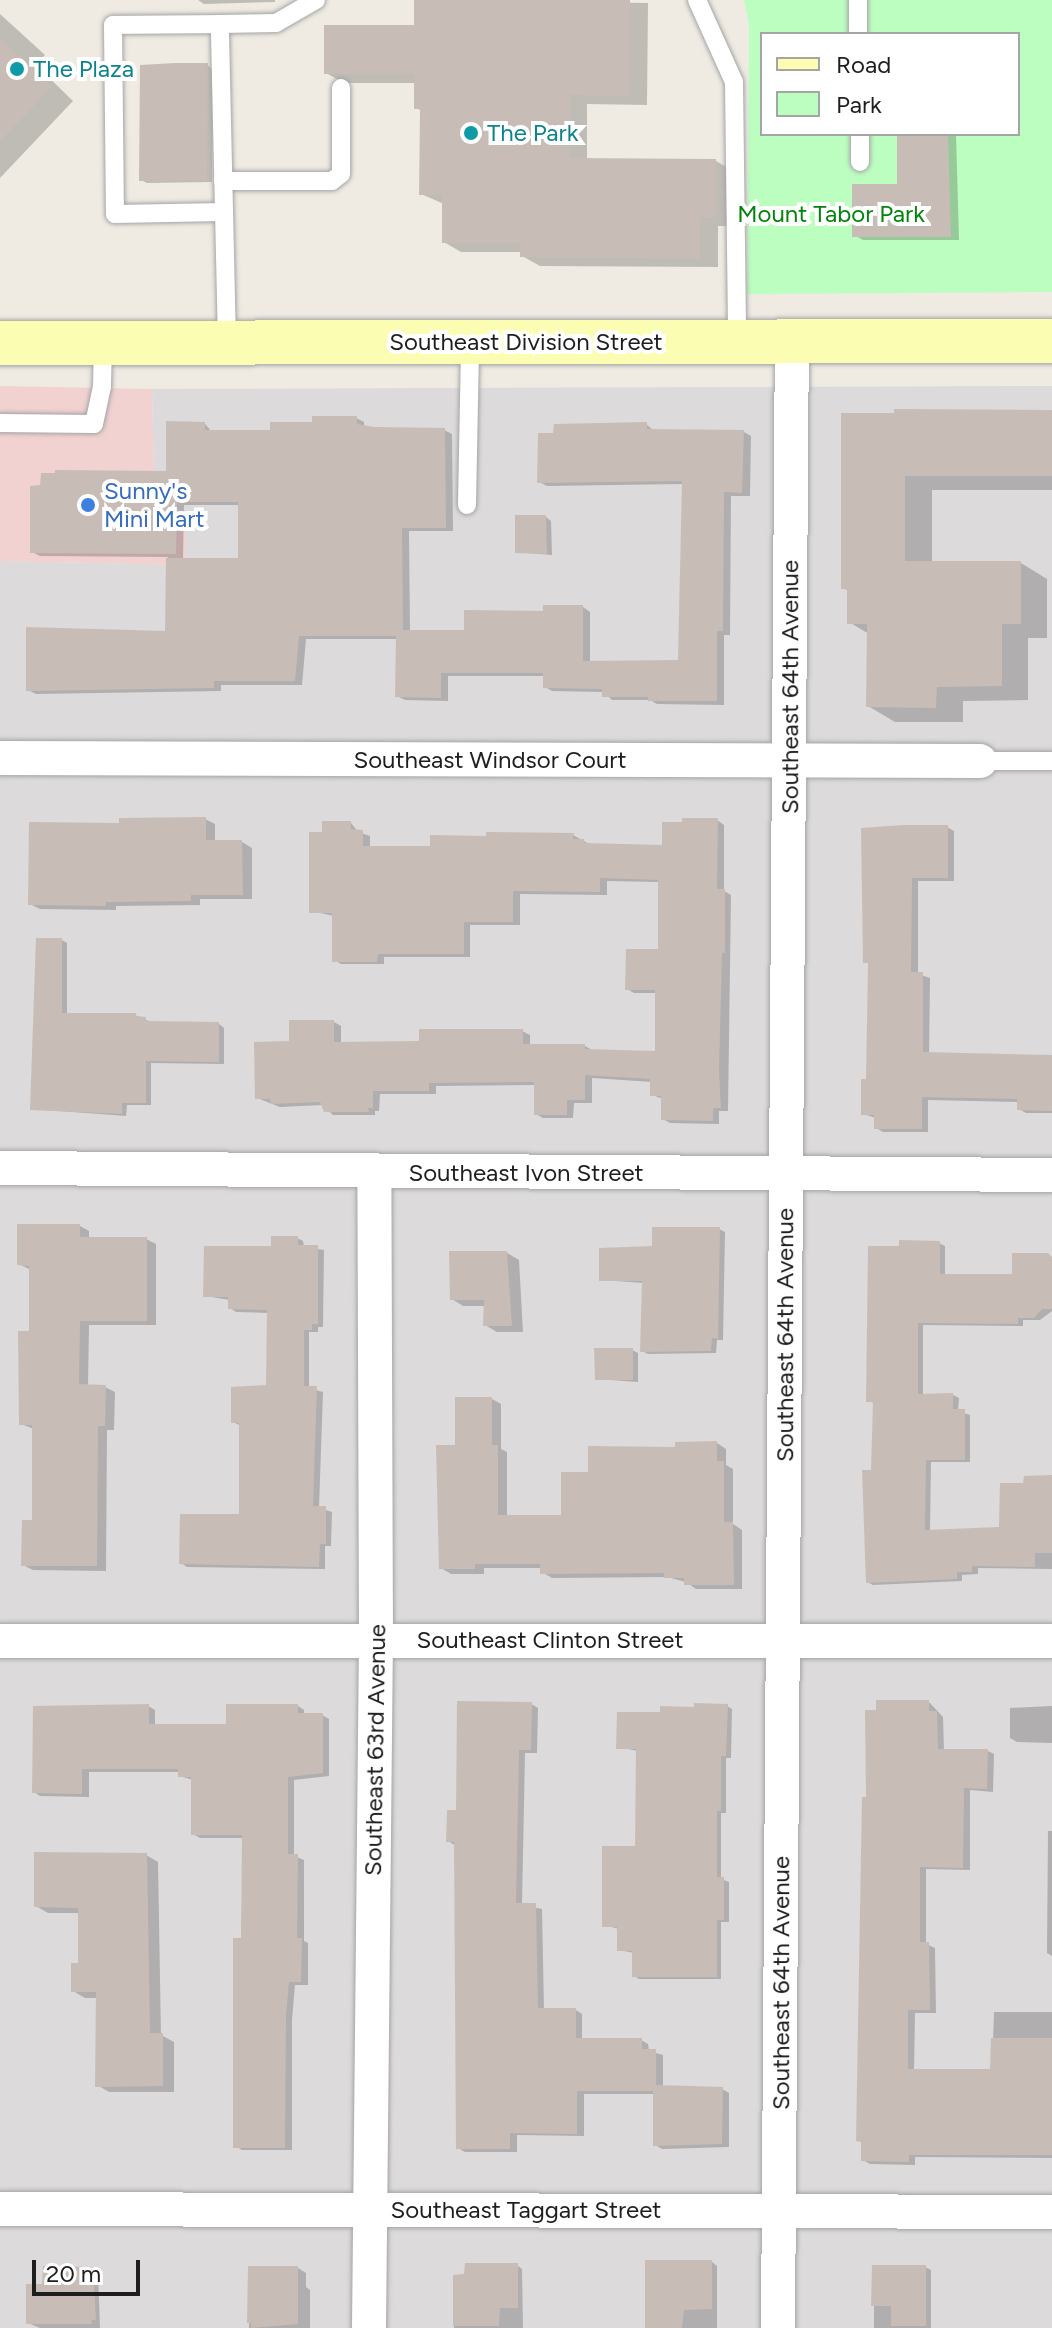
<!DOCTYPE html>
<style>
body{margin:0}
#map{position:relative;width:1052px;height:2328px;overflow:hidden;background:#efebe3;font-family:Figtree,sans-serif}
div>[style]{position:absolute}
[style*='--x']{left:calc(var(--x)*1px);top:calc(var(--y)*1px);width:calc(var(--w)*1px);rotate:calc(var(--a)*1deg)}
.residential>*{inset:0;background:#dcdada}
.commercial>*{inset:0;background:#f2d1d1}
.park>*{inset:0;background:#bcfdc0}
.shadow>*{inset:0;background:#0003}
.building>*{inset:0;background:#c7bdb6}
.roads{filter:drop-shadow(0 0 2px #a5a5a5) drop-shadow(0 0 2px #a5a5a5)}
.lane>*{height:18px;margin:-9px;padding:0 9px;transform-origin:9px;border-radius:9px;background:#fff}
.street>*{height:34px;margin:-17px;padding:0 17px;transform-origin:17px;border-radius:17px;background:#fff}
.secondary>*{height:44px;margin:-22px;padding:0 22px;transform-origin:22px;border-radius:22px;background:#fbfdb3}
.dots>*{width:22px;height:22px;translate:-50% -50%;box-sizing:border-box;border:4px solid #fff;border-radius:50%}
span{translate:-50% -50%;white-space:nowrap;text-align:center;line-height:1.15;-webkit-text-stroke:8px #fff;paint-order:stroke}
.culture-label{font-size:24px;color:#0d838f}
.left{translate:0 -50%;text-align:left}
.park-label{font-size:24px;color:#04830c}
.street-label{font-size:24px;color:#1e1e1e}
.shop-label{font-size:24px;color:#366cbe}
.legend{position:absolute;left:760px;top:32px;width:260px;height:104px;box-sizing:border-box;background:#fff;border:2px solid #a5a5a5;margin:0;padding:10px 14px;list-style:none;font-size:24px;color:#1e1e1e}
.legend li{display:flex;align-items:center;gap:16px;height:40px}
.legend b{width:40px;border:2px solid #a5a5a5}
.scale{position:absolute;left:32px;top:2260px;width:108px;height:36px;box-sizing:border-box;border:4px solid #1e1e1e;border-top:0;padding-left:10px;font-size:24px;line-height:28px;white-space:nowrap;color:#1e1e1e;-webkit-text-stroke:6px #fff;paint-order:stroke}
</style>
<div id="map">
<div class="residential">
<div style="clip-path:polygon(1052px 386px,1052px 2328px,0 2328px,0 561px,185px 565px,155px 512px,152px 389px)"></div>
</div>
<div class="commercial">
<div style="clip-path:polygon(0 386px,152px 389px,155px 512px,187px 512px,185px 565px,0 561px)"></div>
</div>
<div class="park">
<div style="clip-path:polygon(evenodd,744px 0,1052px 0,1052px 292px,747px 294px,749px 24px,744px 0,762px 34px,1018px 34px,1018px 134px,762px 134px,762px 34px)"></div>
</div>
<div class="shadow">
<div style="clip-path:polygon(198px 0,275px 0,275px 2px,204px 4px)"></div>
<div style="clip-path:polygon(416px 0,648px 3px,647px 105px,587px 104px,587px 160px,716px 161px,733px 171px,733px 226px,718px 226px,718px 267px,540px 266px,522px 256px,522px 252px,461px 252px,444px 242px,444px 204px,421px 194px,422px 111px,416px 108px,416px 83px,344px 83px,326px 73px,416px 27px)"></div>
<div style="clip-path:polygon(0 14px,45px 55px,36px 65px,73px 101px,0 178px)"></div>
<div style="clip-path:polygon(207px 65px,213px 69px,212px 182px,147px 183px,141px 180px)"></div>
<div style="clip-path:polygon(899px 134px,956px 134px,959px 240px,863px 240px,854px 235px,899px 186px)"></div>
<div style="clip-path:polygon(1052px 412px,1052px 490px,932px 490px,932px 563px,1021px 563px,1047px 579px,1047px 638px,1028px 638px,1028px 700px,963px 701px,963px 722px,895px 722px,868px 706px,869px 634px,849px 622px,849px 591px,843px 588px,843px 415px)"></div>
<div style="clip-path:polygon(evenodd,356px 418px,364px 422px,364px 427px,444px 430px,452px 434px,453px 531px,409px 531px,410px 632px,466px 632px,583px 607px,590px 612px,590px 663px,680px 662px,684px 484px,547px 486px,539px 482px,646px 424px,654px 431px,744px 432px,751px 436px,750px 496px,731px 496px,730px 635px,724px 635px,724px 705px,657px 704px,650px 700px,612px 700px,604px 692px,552px 691px,545px 687px,545px 676px,448px 676px,448px 701px,405px 700px,397px 696px,398px 639px,306px 639px,302px 685px,221px 685px,221px 691px,36px 694px,28px 690px,167px 633px,168px 557px,40px 556px,32px 552px,168px 473px,205px 424px,212px 432px,272px 432px,356px 418px,184px 505px,240px 505px,240px 560px,183px 560px,184px 505px)"></div>
<div style="clip-path:polygon(546px 517px,551px 521px,552px 555px,517px 552px)"></div>
<div style="clip-path:polygon(205px 819px,215px 824px,215px 842px,242px 842px,252px 848px,252px 899px,200px 899px,200px 905px,116px 906px,116px 910px,40px 909px,30px 904px,121px 825px)"></div>
<div style="clip-path:polygon(717px 820px,724px 825px,724px 891px,731px 895px,728px 1111px,719px 1111px,719px 1124px,670px 1123px,663px 1119px,663px 1099px,652px 1095px,652px 1082px,592px 1078px,592px 1103px,574px 1103px,573px 1118px,543px 1118px,536px 1114px,536px 1085px,436px 1086px,436px 1094px,380px 1094px,379px 1111px,375px 1111px,375px 1115px,333px 1115px,323px 1105px,280px 1107px,257px 1098px,291px 1043px,334px 1022px,341px 1026px,341px 1044px,421px 1043px,522px 1031px,530px 1035px,530px 1046px,585px 1046px,592px 1050px,657px 1053px,657px 993px,634px 993px,627px 989px,660px 951px,660px 882px,607px 881px,607px 895px,520px 894px,520px 925px,470px 925px,470px 957px,384px 957px,384px 964px,341px 964px,334px 960px,334px 916px,311px 911px,324px 834px,351px 823px,358px 832px,370px 836px,370px 848px,432px 848px,573px 835px,591px 845px,664px 847px)"></div>
<div style="clip-path:polygon(947px 827px,954px 831px,954px 881px,918px 881px,918px 974px,930px 978px,929px 1054px,1052px 1057px,1052px 1113px,1026px 1113px,1019px 1109px,1019px 1102px,928px 1100px,928px 1132px,883px 1132px,876px 1128px,876px 1118px,863px 1114px,868px 1081px,870px 964px,865px 962px,863px 830px)"></div>
<div style="clip-path:polygon(62px 940px,67px 943px,67px 1015px,135px 1015px,151px 1022px,219px 1024px,224px 1028px,224px 1064px,151px 1063px,151px 1105px,127px 1105px,126px 1116px,32px 1109px)"></div>
<div style="clip-path:polygon(80px 1226px,89px 1231px,89px 1239px,146px 1239px,156px 1244px,156px 1325px,89px 1325px,88px 1386px,105px 1387px,115px 1392px,114px 1430px,107px 1430px,106px 1571px,33px 1570px,23px 1565px,34px 1522px,34px 1429px,21px 1424px,31px 1333px,31px 1270px,19px 1264px)"></div>
<div style="clip-path:polygon(719px 1229px,725px 1232px,723px 1340px,717px 1340px,716px 1353px,648px 1354px,642px 1351px,644px 1283px,601px 1280px,654px 1248px)"></div>
<div style="clip-path:polygon(297px 1238px,303px 1241px,304px 1247px,324px 1250px,323px 1327px,318px 1327px,318px 1332px,309px 1332px,309px 1388px,323px 1392px,319px 1508px,332px 1512px,331px 1546px,325px 1546px,325px 1569px,187px 1567px,181px 1563px,241px 1516px,241px 1426px,233px 1422px,268px 1387px,269px 1313px,236px 1312px,230px 1308px,230px 1300px,205px 1296px,273px 1248px)"></div>
<div style="clip-path:polygon(939px 1243px,945px 1246px,945px 1276px,1014px 1276px,1052px 1258px,1052px 1311px,1040px 1320px,1023px 1320px,1023px 1326px,923px 1325px,923px 1396px,953px 1395px,959px 1398px,958px 1411px,970px 1415px,970px 1462px,931px 1462px,930px 1532px,1001px 1529px,1025px 1485px,1052px 1477px,1052px 1569px,978px 1568px,978px 1574px,962px 1575px,962px 1581px,873px 1585px,867px 1582px,875px 1404px,868px 1400px)"></div>
<div style="clip-path:polygon(507px 1253px,519px 1260px,523px 1332px,497px 1332px,485px 1325px,485px 1306px,463px 1306px,452px 1299px)"></div>
<div style="clip-path:polygon(632px 1350px,638px 1353px,638px 1382px,597px 1379px)"></div>
<div style="clip-path:polygon(492px 1399px,501px 1404px,501px 1449px,507px 1452px,507px 1517px,563px 1517px,590px 1474px,677px 1449px,717px 1443px,726px 1449px,726px 1465px,733px 1469px,733px 1524px,742px 1530px,742px 1589px,696px 1589px,686px 1582px,667px 1577px,552px 1578px,542px 1572px,542px 1568px,484px 1568px,484px 1574px,451px 1574px,441px 1568px,457px 1447px)"></div>
<div style="clip-path:polygon(929px 1702px,943px 1717px,944px 1751px,988px 1751px,994px 1754px,993px 1792px,970px 1790px,970px 1870px,926px 1869px,926px 1944px,935px 1948px,936px 2013px,915px 2013px,914px 2071px,992px 2071px,994px 2012px,1052px 2012px,1052px 2158px,915px 2157px,915px 2165px,870px 2164px,863px 2160px,867px 1712px)"></div>
<div style="clip-path:polygon(531px 1704px,538px 1708px,537px 1753px,525px 1753px,522px 1905px,542px 1909px,544px 2010px,576px 2010px,582px 2014px,582px 2040px,641px 2040px,648px 2044px,649px 2051px,663px 2055px,663px 2088px,722px 2089px,729px 2093px,729px 2147px,662px 2149px,655px 2145px,655px 2094px,584px 2094px,584px 2136px,517px 2135px,517px 2152px,465px 2152px,458px 2148px,456px 1846px,448px 1841px,458px 1812px)"></div>
<div style="clip-path:polygon(148px 1706px,155px 1710px,155px 1726px,228px 1726px,298px 1706px,304px 1710px,304px 1715px,322px 1715px,329px 1719px,329px 1776px,294px 1780px,294px 1856px,304px 1860px,304px 1941px,308px 1943px,308px 1985px,295px 1985px,292px 2020px,292px 2150px,242px 2150px,235px 2146px,244px 1838px,200px 1838px,193px 1834px,193px 1780px,180px 1776px,180px 1772px,89px 1772px,89px 1797px,40px 1796px,34px 1792px)"></div>
<div style="clip-path:polygon(727px 1706px,732px 1709px,731px 1758px,726px 1758px,726px 1813px,721px 1813px,721px 1879px,729px 1882px,729px 1922px,721px 1922px,721px 1979px,639px 1979px,634px 1976px,634px 1953px,619px 1950px,619px 1929px,604px 1925px,637px 1848px,638px 1751px,618px 1747px,662px 1714px,662px 1708px)"></div>
<div style="clip-path:polygon(1052px 1706px,1052px 1743px,1017px 1742px,1010px 1738px,1010px 1708px)"></div>
<div style="clip-path:polygon(1048px 1831px,1052px 1831px,1052px 1956px,1047px 1953px)"></div>
<div style="clip-path:polygon(146px 1855px,158px 1862px,161px 2035px,174px 2042px,174px 2092px,109px 2092px,97px 2085px,98px 1998px,85px 1998px,73px 1991px,80px 1965px,80px 1913px,48px 1913px,36px 1906px)"></div>
<div style="clip-path:polygon(712px 2262px,717px 2266px,717px 2328px,647px 2328px)"></div>
<div style="clip-path:polygon(517px 2265px,522px 2269px,523px 2328px,454px 2328px,455px 2277px)"></div>
<div style="clip-path:polygon(874px 2267px,925px 2267px,931px 2270px,931px 2328px,874px 2328px)"></div>
<div style="clip-path:polygon(250px 2268px,298px 2268px,306px 2273px,306px 2287px,310px 2290px,310px 2328px,249px 2328px)"></div>
<div style="clip-path:polygon(92px 2269px,98px 2272px,100px 2328px,40px 2328px,28px 2323px,44px 2286px)"></div>
</div>
<div class="building">
<div style="clip-path:polygon(414px 0,630px 0,630px 96px,570px 95px,570px 158px,716px 159px,716px 217px,700px 217px,700px 258px,520px 257px,520px 243px,442px 243px,442px 195px,419px 195px,420px 109px,414px 109px,414px 74px,324px 74px,324px 25px,414px 25px)"></div>
<div style="clip-path:polygon(0 38px,52px 87px,0 141px)"></div>
<div style="clip-path:polygon(175px 63px,208px 63px,207px 180px,139px 181px,140px 65px)"></div>
<div style="clip-path:polygon(897px 134px,948px 134px,951px 237px,852px 237px,852px 184px,897px 184px)"></div>
<div style="clip-path:polygon(894px 409px,1052px 410px,1052px 476px,905px 476px,905px 561px,1021px 561px,1021px 624px,1002px 624px,1002px 686px,937px 687px,936px 708px,866px 707px,867px 624px,847px 624px,847px 589px,841px 589px,841px 413px,894px 413px)"></div>
<div style="clip-path:polygon(312px 416px,357px 416px,357px 424px,374px 427px,445px 428px,446px 528px,402px 528px,403px 630px,464px 630px,464px 610px,543px 611px,543px 605px,583px 605px,583px 661px,678px 660px,682px 481px,537px 483px,538px 433px,553px 433px,554px 424px,647px 422px,647px 429px,744px 430px,742px 493px,724px 492px,723px 631px,717px 631px,717px 701px,648px 701px,648px 697px,602px 697px,602px 689px,543px 688px,543px 673px,441px 673px,441px 698px,395px 697px,396px 636px,299px 636px,295px 681px,214px 681px,214px 688px,26px 691px,26px 627px,165px 631px,166px 558px,238px 558px,238px 502px,177px 502px,176px 554px,30px 553px,30px 486px,40px 485px,41px 473px,55px 473px,55px 470px,166px 471px,166px 421px,205px 422px,205px 430px,270px 430px,270px 422px,312px 422px)"></div>
<div style="clip-path:polygon(515px 515px,546px 515px,547px 554px,515px 553px)"></div>
<div style="clip-path:polygon(206px 817px,206px 840px,242px 840px,243px 895px,191px 895px,191px 901px,106px 902px,106px 906px,28px 905px,29px 822px,119px 823px,119px 818px)"></div>
<div style="clip-path:polygon(682px 818px,718px 818px,717px 889px,725px 889px,725px 953px,722px 953px,719px 1071px,721px 1108px,713px 1108px,713px 1121px,661px 1120px,661px 1096px,650px 1096px,650px 1079px,585px 1075px,585px 1100px,567px 1100px,567px 1115px,534px 1115px,534px 1082px,429px 1083px,429px 1091px,373px 1091px,373px 1108px,368px 1108px,369px 1112px,324px 1112px,320px 1102px,271px 1104px,270px 1099px,255px 1099px,254px 1042px,289px 1041px,289px 1020px,334px 1020px,334px 1042px,419px 1041px,419px 1029px,523px 1029px,523px 1044px,585px 1044px,585px 1049px,655px 1051px,655px 990px,625px 990px,626px 949px,658px 949px,658px 880px,600px 878px,600px 892px,513px 891px,513px 922px,464px 922px,464px 954px,378px 954px,377px 962px,332px 962px,332px 913px,309px 913px,309px 832px,322px 832px,322px 821px,351px 821px,351px 829px,363px 830px,363px 846px,430px 846px,430px 835px,486px 836px,486px 832px,574px 833px,573px 839px,584px 839px,584px 843px,662px 845px,662px 822px,682px 822px)"></div>
<div style="clip-path:polygon(903px 825px,948px 825px,948px 878px,912px 878px,911px 972px,923px 972px,923px 1052px,1052px 1055px,1052px 1111px,1017px 1110px,1017px 1099px,922px 1097px,922px 1129px,874px 1129px,874px 1115px,861px 1115px,861px 1079px,866px 1079px,868px 963px,863px 963px,861px 828px)"></div>
<div style="clip-path:polygon(36px 938px,62px 938px,62px 1013px,136px 1013px,136px 1016px,146px 1017px,146px 1021px,219px 1022px,219px 1062px,146px 1061px,146px 1103px,122px 1103px,122px 1114px,30px 1110px)"></div>
<div style="clip-path:polygon(17px 1224px,80px 1224px,80px 1237px,147px 1237px,147px 1321px,80px 1321px,79px 1384px,106px 1385px,105px 1426px,98px 1426px,97px 1566px,21px 1566px,22px 1520px,32px 1520px,32px 1425px,19px 1425px,18px 1331px,29px 1331px,29px 1266px,17px 1265px)"></div>
<div style="clip-path:polygon(652px 1227px,720px 1227px,718px 1339px,712px 1338px,711px 1351px,640px 1352px,642px 1281px,599px 1281px,599px 1248px,652px 1246px)"></div>
<div style="clip-path:polygon(271px 1236px,298px 1236px,298px 1245px,318px 1245px,318px 1324px,312px 1324px,312px 1330px,304px 1330px,304px 1386px,317px 1386px,313px 1506px,326px 1506px,326px 1544px,320px 1544px,319px 1567px,179px 1564px,180px 1514px,239px 1514px,239px 1423px,231px 1423px,231px 1387px,266px 1385px,267px 1310px,228px 1309px,228px 1297px,203px 1297px,204px 1246px,271px 1246px)"></div>
<div style="clip-path:polygon(899px 1240px,940px 1241px,940px 1274px,1012px 1274px,1012px 1253px,1048px 1253px,1052px 1257px,1052px 1309px,1042px 1309px,1034px 1318px,1018px 1318px,1018px 1324px,918px 1323px,918px 1394px,953px 1393px,953px 1409px,965px 1409px,965px 1460px,926px 1460px,925px 1530px,999px 1527px,1000px 1483px,1023px 1483px,1024px 1476px,1052px 1475px,1052px 1553px,1035px 1553px,1035px 1567px,972px 1566px,972px 1572px,957px 1572px,957px 1579px,866px 1583px,862px 1470px,871px 1470px,873px 1402px,866px 1402px,868px 1246px,899px 1246px)"></div>
<div style="clip-path:polygon(449px 1251px,507px 1251px,512px 1326px,483px 1326px,484px 1300px,450px 1300px)"></div>
<div style="clip-path:polygon(594px 1348px,633px 1348px,633px 1380px,595px 1380px)"></div>
<div style="clip-path:polygon(455px 1397px,492px 1397px,492px 1445px,498px 1445px,498px 1515px,561px 1515px,561px 1472px,588px 1472px,588px 1446px,675px 1447px,675px 1442px,717px 1441px,717px 1461px,724px 1461px,724px 1522px,733px 1522px,734px 1585px,684px 1585px,684px 1578px,664px 1578px,664px 1573px,540px 1574px,540px 1564px,475px 1564px,475px 1569px,439px 1569px,436px 1445px,455px 1445px)"></div>
<div style="clip-path:polygon(876px 1700px,929px 1700px,929px 1711px,937px 1711px,938px 1749px,988px 1749px,987px 1789px,964px 1788px,963px 1868px,920px 1867px,920px 1942px,929px 1942px,930px 2010px,908px 2010px,908px 2069px,990px 2069px,991px 2038px,1052px 2038px,1052px 2155px,909px 2155px,909px 2162px,861px 2161px,861px 2142px,856px 2141px,862px 1797px,866px 1797px,865px 1710px,876px 1710px)"></div>
<div style="clip-path:polygon(457px 1701px,532px 1702px,531px 1750px,519px 1750px,516px 1903px,536px 1903px,538px 2008px,576px 2008px,576px 2038px,642px 2038px,642px 2049px,656px 2049px,656px 2085px,723px 2087px,722px 2144px,653px 2146px,653px 2091px,577px 2091px,577px 2134px,510px 2133px,510px 2149px,456px 2149px,454px 1842px,446px 1842px,447px 1810px,456px 1810px)"></div>
<div style="clip-path:polygon(694px 1703px,728px 1704px,726px 1756px,721px 1756px,721px 1811px,717px 1811px,717px 1877px,724px 1877px,724px 1920px,717px 1920px,717px 1977px,632px 1977px,632px 1951px,617px 1951px,617px 1927px,602px 1927px,602px 1846px,635px 1846px,636px 1749px,616px 1749px,617px 1712px,660px 1712px,660px 1706px,694px 1707px)"></div>
<div style="clip-path:polygon(149px 1704px,149px 1724px,226px 1724px,226px 1704px,298px 1704px,298px 1713px,323px 1713px,323px 1773px,288px 1777px,288px 1854px,298px 1854px,297px 1938px,302px 1938px,301px 1982px,289px 1982px,286px 2015px,285px 2148px,233px 2148px,233px 1938px,241px 1938px,242px 1835px,191px 1835px,191px 1777px,178px 1777px,178px 1769px,82px 1769px,82px 1794px,32px 1793px,33px 1706px)"></div>
<div style="clip-path:polygon(34px 1852px,147px 1853px,150px 2033px,163px 2033px,163px 2086px,95px 2087px,96px 1992px,71px 1992px,71px 1963px,78px 1963px,78px 1908px,34px 1907px)"></div>
<div style="clip-path:polygon(645px 2260px,712px 2260px,712px 2309px,684px 2310px,682px 2328px,645px 2328px)"></div>
<div style="clip-path:polygon(465px 2263px,518px 2263px,518px 2308px,500px 2308px,499px 2326px,453px 2326px,453px 2275px,464px 2274px)"></div>
<div style="clip-path:polygon(872px 2265px,926px 2265px,926px 2326px,891px 2326px,891px 2306px,871px 2306px)"></div>
<div style="clip-path:polygon(43px 2266px,93px 2267px,96px 2320px,91px 2320px,92px 2324px,26px 2324px,26px 2284px,42px 2284px)"></div>
<div style="clip-path:polygon(248px 2266px,298px 2266px,298px 2324px,251px 2328px,251px 2323px,247px 2323px)"></div>
</div>
<div class="roads">
<div class="lane">
<div style="--x:697;--y:0;--w:90;--a:65.7"></div>
<div style="--x:734;--y:82;--w:259;--a:89.3"></div>
<div style="--x:858;--y:0;--w:34;--a:90"></div>
<div style="--x:220;--y:24;--w:107;--a:179.5"></div>
<div style="--x:113;--y:25;--w:189;--a:89.4"></div>
<div style="--x:115;--y:214;--w:108;--a:-1.1"></div>
<div style="--x:860;--y:134;--w:28;--a:90"></div>
<div style="--x:223;--y:181;--w:109;--a:0"></div>
<div style="--x:332;--y:181;--w:11;--a:-38"></div>
<div style="--x:341;--y:174;--w:86;--a:-90"></div>
<div style="--x:227;--y:343;--w:319;--a:-91.3"></div>
<div style="--x:220;--y:24;--w:56;--a:-1"></div>
<div style="--x:276;--y:23;--w:46;--a:-29.9"></div>
<div style="--x:0;--y:423;--w:94;--a:0.6"></div>
<div style="--x:94;--y:424;--w:39;--a:-78"></div>
<div style="--x:102;--y:386;--w:43;--a:-88.7"></div>
<div style="--x:467;--y:505;--w:163;--a:-88.9"></div>
<div style="--x:980;--y:761;--w:72;--a:0"></div>
</div>
<div class="street">
<div style="--x:0;--y:758;--w:980;--a:0.18"></div>
<div style="--x:0;--y:1168;--w:1052;--a:0.38"></div>
<div style="--x:0;--y:1641;--w:1052;--a:0"></div>
<div style="--x:0;--y:2209;--w:1052;--a:0.16"></div>
<div style="--x:369;--y:2328;--w:689;--a:-89.42"></div>
<div style="--x:376;--y:1639;--w:467;--a:-90.2"></div>
<div style="--x:778;--y:2328;--w:1987;--a:-89.6"></div>
</div>
<div class="secondary">
<div style="--x:0;--y:343;--w:1052;--a:-0.11"></div>
</div>
</div>
<div class="dots">
<div style="left:17px;top:69px;background:#0f9aa8"></div>
<div style="left:471px;top:133px;background:#0f9aa8"></div>
<div style="left:88px;top:505px;background:#3f7fe0"></div>
</div>
<div class="culture-label">
<span class="left" style="left:33px;top:69px">The Plaza</span>
<span class="left" style="left:487px;top:133px">The Park</span>
</div>
<div class="park-label">
<span style="left:831px;top:214px">Mount Tabor Park</span>
</div>
<div class="street-label">
<span style="left:526px;top:342px">Southeast Division Street</span>
<span style="left:790px;top:687px;rotate:-90deg">Southeast 64th Avenue</span>
<span style="left:490px;top:760px">Southeast Windsor Court</span>
<span style="left:526px;top:1173px">Southeast Ivon Street</span>
<span style="left:785px;top:1335px;rotate:-90deg">Southeast 64th Avenue</span>
<span style="left:550px;top:1640px">Southeast Clinton Street</span>
<span style="left:375px;top:1750px;rotate:-89deg">Southeast 63rd Avenue</span>
<span style="left:781px;top:1983px;rotate:-90deg">Southeast 64th Avenue</span>
<span style="left:526px;top:2210px">Southeast Taggart Street</span>
</div>
<div class="shop-label">
<span class="left" style="left:104px;top:505px">Sunny's<br>Mini Mart</span>
</div>
<ul class="legend">
<li><b style="height:10px;background:#fbfdb3"></b>Road</li>
<li><b style="height:22px;background:#bcfdc0"></b>Park</li>
</ul>
<div class="scale">20 m</div>
</div>
